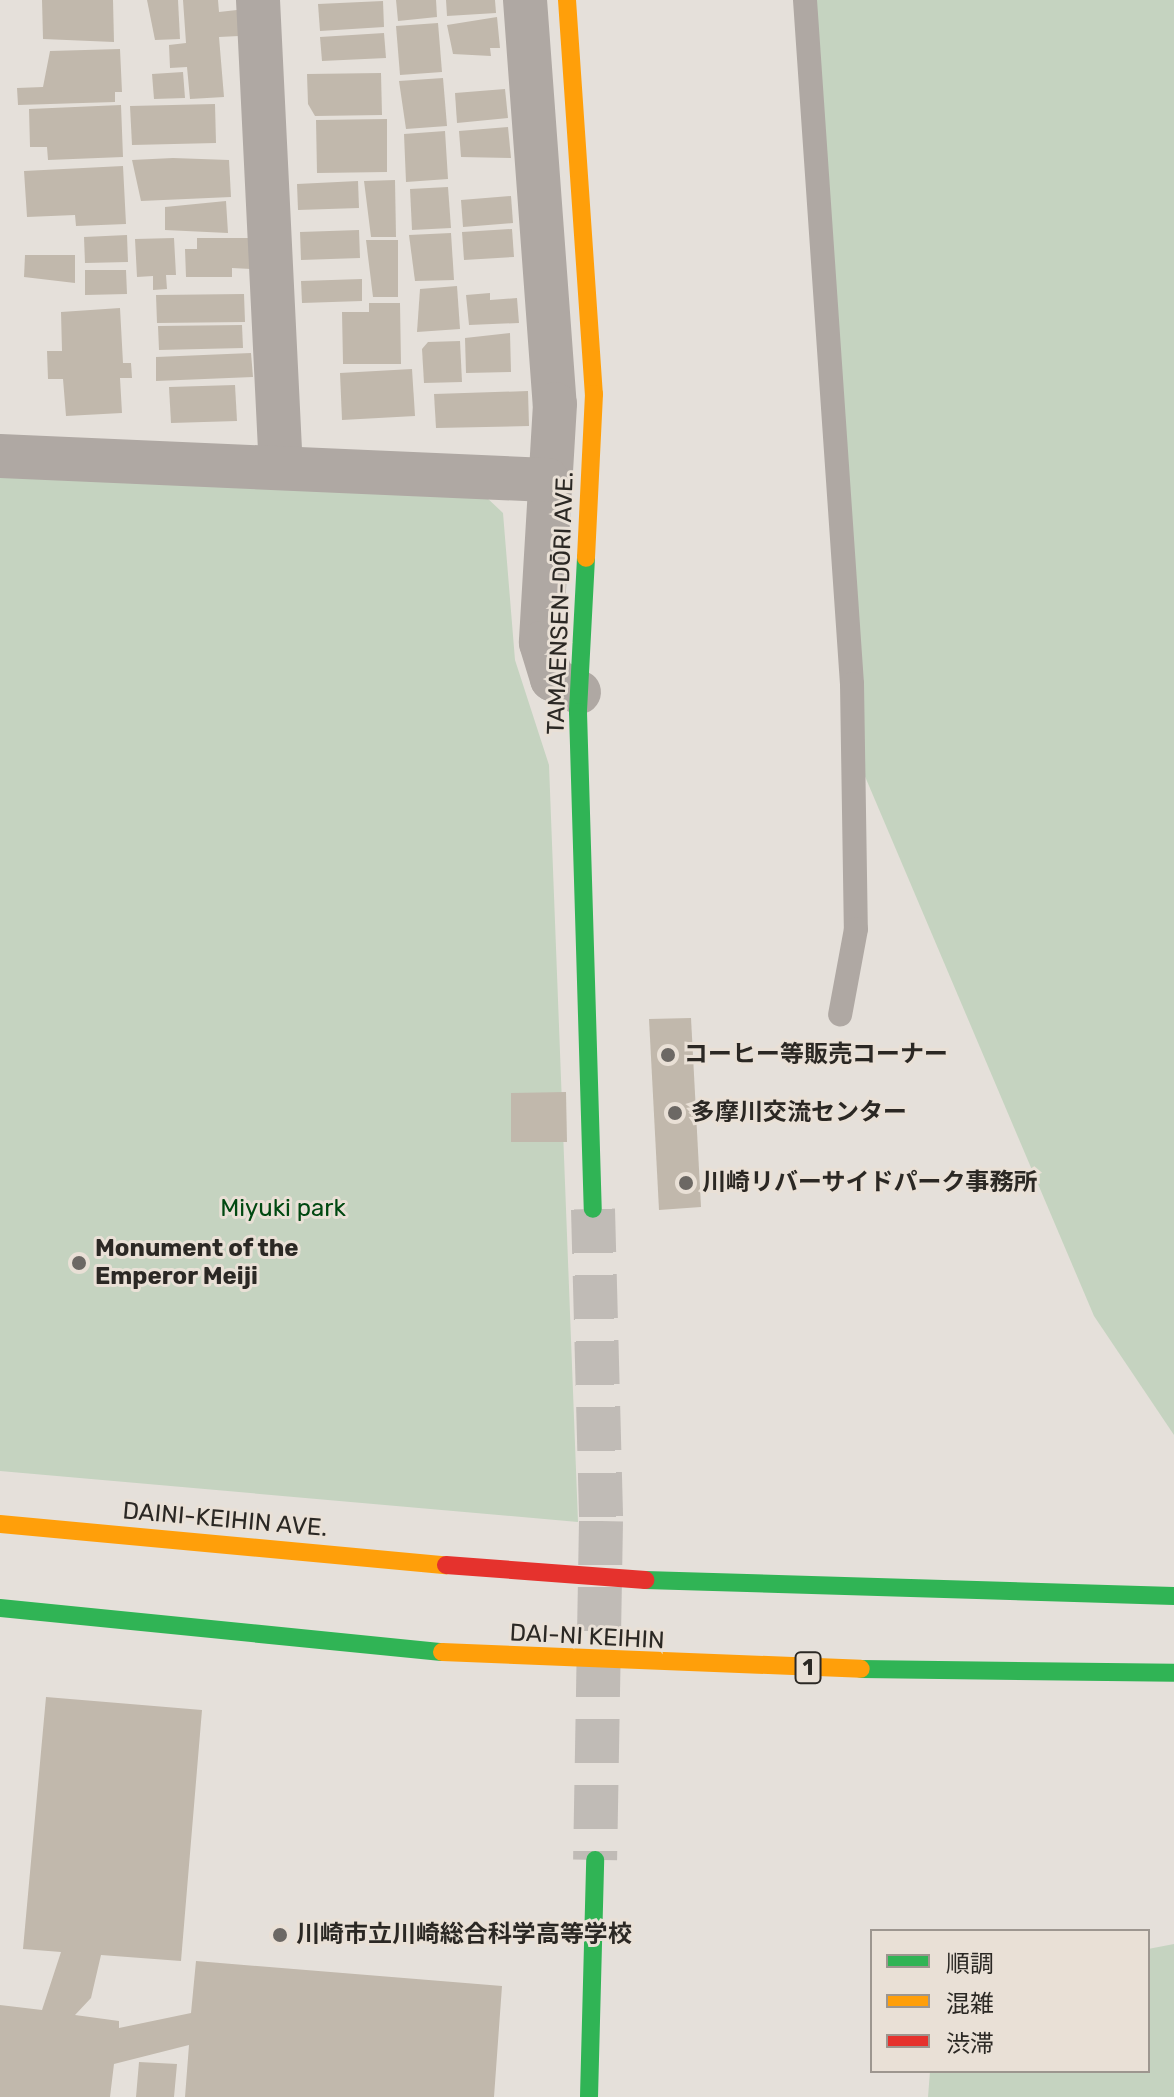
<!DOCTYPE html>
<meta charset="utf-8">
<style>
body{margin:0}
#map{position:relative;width:1174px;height:2097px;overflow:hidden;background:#e5e0da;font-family:Rubik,"Noto Sans JP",sans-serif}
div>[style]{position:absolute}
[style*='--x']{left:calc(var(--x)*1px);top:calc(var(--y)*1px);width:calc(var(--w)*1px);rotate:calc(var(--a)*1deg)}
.green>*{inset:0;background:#c5d3c0}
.building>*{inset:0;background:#c1b8ac}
.primary-tunnel>*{height:44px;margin-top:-22px;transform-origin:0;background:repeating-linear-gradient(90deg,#c0bbb6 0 44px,transparent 0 66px)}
.lane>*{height:24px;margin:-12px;padding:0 12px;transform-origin:12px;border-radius:12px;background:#afa8a3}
.street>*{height:44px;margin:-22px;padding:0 22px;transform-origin:22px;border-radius:22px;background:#afa8a3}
.fast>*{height:18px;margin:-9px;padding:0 9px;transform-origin:9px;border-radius:9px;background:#30b455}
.slow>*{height:18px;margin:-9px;padding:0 9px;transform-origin:9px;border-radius:9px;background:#ff9f0a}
.fast-bridge>*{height:18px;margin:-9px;padding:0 9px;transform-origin:9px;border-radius:9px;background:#30b455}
.slow-bridge>*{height:18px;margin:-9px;padding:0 9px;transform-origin:9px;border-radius:9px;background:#ff9f0a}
.jam-bridge>*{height:18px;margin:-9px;padding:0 9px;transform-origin:9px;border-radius:9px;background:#e5322d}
.dots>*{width:22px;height:22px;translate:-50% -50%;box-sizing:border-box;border:4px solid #e9e0d6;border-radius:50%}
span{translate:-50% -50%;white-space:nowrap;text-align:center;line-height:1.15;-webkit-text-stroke:6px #e9e0d6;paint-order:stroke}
.shield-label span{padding:2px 6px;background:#e9e0d6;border:2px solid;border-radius:6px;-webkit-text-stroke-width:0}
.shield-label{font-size:22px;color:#2b2824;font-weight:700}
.street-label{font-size:24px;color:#2b2824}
.poi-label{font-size:24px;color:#2b2824;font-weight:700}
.left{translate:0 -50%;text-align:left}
.park-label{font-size:24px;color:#004811}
.legend{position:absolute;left:870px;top:1929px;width:280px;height:144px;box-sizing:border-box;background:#e9e0d6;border:2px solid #9d968f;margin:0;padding:10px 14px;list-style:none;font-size:24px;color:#2b2824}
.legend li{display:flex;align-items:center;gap:16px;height:40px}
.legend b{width:40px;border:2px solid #9d968f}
</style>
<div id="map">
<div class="green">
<div style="clip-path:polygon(798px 0,1174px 0,1174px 1435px,1094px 1316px,847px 734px)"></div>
<div style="clip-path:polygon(0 474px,485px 496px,503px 513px,515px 660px,549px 765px,578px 1522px,0 1471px)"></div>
<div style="clip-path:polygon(1174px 1944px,1174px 2097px,928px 2097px,930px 2071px,1148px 2071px,1148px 1949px)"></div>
</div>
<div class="building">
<div style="clip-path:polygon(42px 0,113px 0,114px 42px,43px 39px)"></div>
<div style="clip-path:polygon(147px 0,178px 0,180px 39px,155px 40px)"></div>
<div style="clip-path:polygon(183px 0,218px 0,219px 12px,237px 10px,239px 36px,219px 37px,224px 97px,190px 99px,187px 67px,170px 68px,169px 45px,186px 43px)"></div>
<div style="clip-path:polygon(396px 0,436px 0,437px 17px,398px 21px)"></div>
<div style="clip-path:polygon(446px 0,495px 0,496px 13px,447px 16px)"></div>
<div style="clip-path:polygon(383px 1px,384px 27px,320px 31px,318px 4px)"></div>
<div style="clip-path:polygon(497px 17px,500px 48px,490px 48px,491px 56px,453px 54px,447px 25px)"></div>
<div style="clip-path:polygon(438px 23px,442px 72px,400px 75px,396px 26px)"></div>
<div style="clip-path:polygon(384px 33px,386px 58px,322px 61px,320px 37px)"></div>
<div style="clip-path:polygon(120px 49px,122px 92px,115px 92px,115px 102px,18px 105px,17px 88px,43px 87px,50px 51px)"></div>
<div style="clip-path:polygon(183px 72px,185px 98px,154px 99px,152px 74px)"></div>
<div style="clip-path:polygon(381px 73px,382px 115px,315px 116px,308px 104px,307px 74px)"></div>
<div style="clip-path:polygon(443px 78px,447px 126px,406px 129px,399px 81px)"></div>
<div style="clip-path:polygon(505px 89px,508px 118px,457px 123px,455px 93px)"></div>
<div style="clip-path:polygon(215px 104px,216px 143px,132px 145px,130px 106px)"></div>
<div style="clip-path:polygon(121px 105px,123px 157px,48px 160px,47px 147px,30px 147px,29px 109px)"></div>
<div style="clip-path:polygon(387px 119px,387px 172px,317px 173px,316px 120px)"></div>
<div style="clip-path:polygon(508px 127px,511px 158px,461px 157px,459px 131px)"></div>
<div style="clip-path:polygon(445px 131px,448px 179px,406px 182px,404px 134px)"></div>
<div style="clip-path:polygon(173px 158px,229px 160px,231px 197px,141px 201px,132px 160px)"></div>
<div style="clip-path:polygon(123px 166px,126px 224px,76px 226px,75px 215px,27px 217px,24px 171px)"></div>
<div style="clip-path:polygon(395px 180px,396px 237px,371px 237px,364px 181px)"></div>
<div style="clip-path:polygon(358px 181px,359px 208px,298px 210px,297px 184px)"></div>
<div style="clip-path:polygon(448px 187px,451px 228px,412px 230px,410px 189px)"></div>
<div style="clip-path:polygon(511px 196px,513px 223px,463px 227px,461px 200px)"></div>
<div style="clip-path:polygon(226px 201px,228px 233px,165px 230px,165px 207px)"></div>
<div style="clip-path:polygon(512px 229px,514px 257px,464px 260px,462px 232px)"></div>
<div style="clip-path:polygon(359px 230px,360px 258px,301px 260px,300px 232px)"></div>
<div style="clip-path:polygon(451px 233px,454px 280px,415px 281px,409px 235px)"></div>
<div style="clip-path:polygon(127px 235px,128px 262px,85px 263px,84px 237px)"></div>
<div style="clip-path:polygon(174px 238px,176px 275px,166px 275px,167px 289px,153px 290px,153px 276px,137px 277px,135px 239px)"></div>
<div style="clip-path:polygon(197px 238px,250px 238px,251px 269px,232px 268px,232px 277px,186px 277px,185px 249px,197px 249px)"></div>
<div style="clip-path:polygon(366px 240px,398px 240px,398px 297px,373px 297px)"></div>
<div style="clip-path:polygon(25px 255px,75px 255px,75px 283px,24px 277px)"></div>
<div style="clip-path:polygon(85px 270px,126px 270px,127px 294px,85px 295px)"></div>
<div style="clip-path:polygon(362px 279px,362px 301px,302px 303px,301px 281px)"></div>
<div style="clip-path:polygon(457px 286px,460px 329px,417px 332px,420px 289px)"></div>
<div style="clip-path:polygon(490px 293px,490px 300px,517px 298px,519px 323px,469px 325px,466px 295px)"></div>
<div style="clip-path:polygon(244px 294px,245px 322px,157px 323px,156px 295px)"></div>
<div style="clip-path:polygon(369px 303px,400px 303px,401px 364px,343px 364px,342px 312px,369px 312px)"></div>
<div style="clip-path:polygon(120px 308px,123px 363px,131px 363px,132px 378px,120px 378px,122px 413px,66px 416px,63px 379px,48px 379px,47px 351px,62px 351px,61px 312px)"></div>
<div style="clip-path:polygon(242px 325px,243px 348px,159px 350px,158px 326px)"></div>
<div style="clip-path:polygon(510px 333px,511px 372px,466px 373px,465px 338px)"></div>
<div style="clip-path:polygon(460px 341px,462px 382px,424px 383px,422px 349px,428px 342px)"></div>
<div style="clip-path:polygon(251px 353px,253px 377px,156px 381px,156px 357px)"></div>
<div style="clip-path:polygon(412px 369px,415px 416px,342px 420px,340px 373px)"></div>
<div style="clip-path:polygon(235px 385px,237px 421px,171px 423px,169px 387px)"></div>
<div style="clip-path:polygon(528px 391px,529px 426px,436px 428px,434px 394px)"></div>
<div style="clip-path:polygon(691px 1018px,701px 1207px,659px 1210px,649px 1019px)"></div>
<div style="clip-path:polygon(566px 1092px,567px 1142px,511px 1142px,511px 1093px)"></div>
<div style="clip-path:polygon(46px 1697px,202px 1710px,181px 1961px,101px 1955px,91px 1998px,75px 2015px,119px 2021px,119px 2028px,191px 2013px,196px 1961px,502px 1986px,494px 2097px,185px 2097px,189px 2045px,114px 2064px,110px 2097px,0 2097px,0 2005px,42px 2010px,61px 1952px,23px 1949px)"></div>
<div style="clip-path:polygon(139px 2062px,177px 2064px,174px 2097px,136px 2097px)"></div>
</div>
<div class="primary-tunnel">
<div style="--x:593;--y:1209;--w:312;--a:88.5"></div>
<div style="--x:601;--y:1521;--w:339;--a:91"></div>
</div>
<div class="lane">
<div style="--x:805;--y:0;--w:686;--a:86.07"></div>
<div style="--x:852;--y:684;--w:245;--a:89.1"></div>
<div style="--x:856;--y:929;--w:87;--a:100.5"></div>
</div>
<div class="street">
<div style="--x:258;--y:0;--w:468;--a:87.2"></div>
<div style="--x:525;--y:0;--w:405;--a:85.8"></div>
<div style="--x:555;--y:404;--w:239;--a:93.4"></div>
<div style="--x:541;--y:643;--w:38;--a:73"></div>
<div style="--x:552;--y:679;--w:30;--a:26"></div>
<div style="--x:0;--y:456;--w:548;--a:2.51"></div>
</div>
<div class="fast">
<div style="--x:586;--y:558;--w:154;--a:93"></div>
<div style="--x:578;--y:712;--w:497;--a:88.3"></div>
<div style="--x:0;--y:1608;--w:444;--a:5.7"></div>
<div style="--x:589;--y:2097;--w:237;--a:-88.5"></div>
</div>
<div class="slow">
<div style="--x:567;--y:0;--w:395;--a:86.1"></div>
<div style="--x:594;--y:394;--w:164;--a:92.8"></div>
<div style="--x:0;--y:1524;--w:448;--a:5.3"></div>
</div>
<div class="fast-bridge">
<div style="--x:645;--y:1580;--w:529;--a:1.73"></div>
<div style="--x:861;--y:1669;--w:313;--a:0.7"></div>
</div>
<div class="slow-bridge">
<div style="--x:442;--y:1652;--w:419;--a:2.3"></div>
</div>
<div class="jam-bridge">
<div style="--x:446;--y:1565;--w:200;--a:4.3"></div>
</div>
<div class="dots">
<div style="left:668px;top:1055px;background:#6c6864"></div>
<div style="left:675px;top:1113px;background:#6c6864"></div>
<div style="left:686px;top:1183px;background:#6c6864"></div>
<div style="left:79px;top:1263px;background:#6c6864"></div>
<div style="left:280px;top:1935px;background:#6c6864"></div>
</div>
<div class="shield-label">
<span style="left:808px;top:1668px">1</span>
</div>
<div class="street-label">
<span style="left:561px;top:603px;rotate:-88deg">TAMAENSEN-DŌRI AVE.</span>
<span style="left:225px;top:1520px;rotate:5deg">DAINI-KEIHIN AVE.</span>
<span style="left:587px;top:1637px;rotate:3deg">DAI-NI KEIHIN</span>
</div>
<div class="poi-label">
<span class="left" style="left:684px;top:1055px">コーヒー等販売コーナー</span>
<span class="left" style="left:691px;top:1113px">多摩川交流センター</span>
<span class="left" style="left:702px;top:1183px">川崎リバーサイドパーク事務所</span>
<span class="left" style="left:95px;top:1263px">Monument of the<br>Emperor Meiji</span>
<span class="left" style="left:296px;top:1935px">川崎市立川崎総合科学高等学校</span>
</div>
<div class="park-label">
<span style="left:283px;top:1209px">Miyuki park</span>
</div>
<ul class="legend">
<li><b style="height:10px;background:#30b455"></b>順調</li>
<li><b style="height:10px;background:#ff9f0a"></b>混雑</li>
<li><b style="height:10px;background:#e5322d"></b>渋滞</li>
</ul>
</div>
